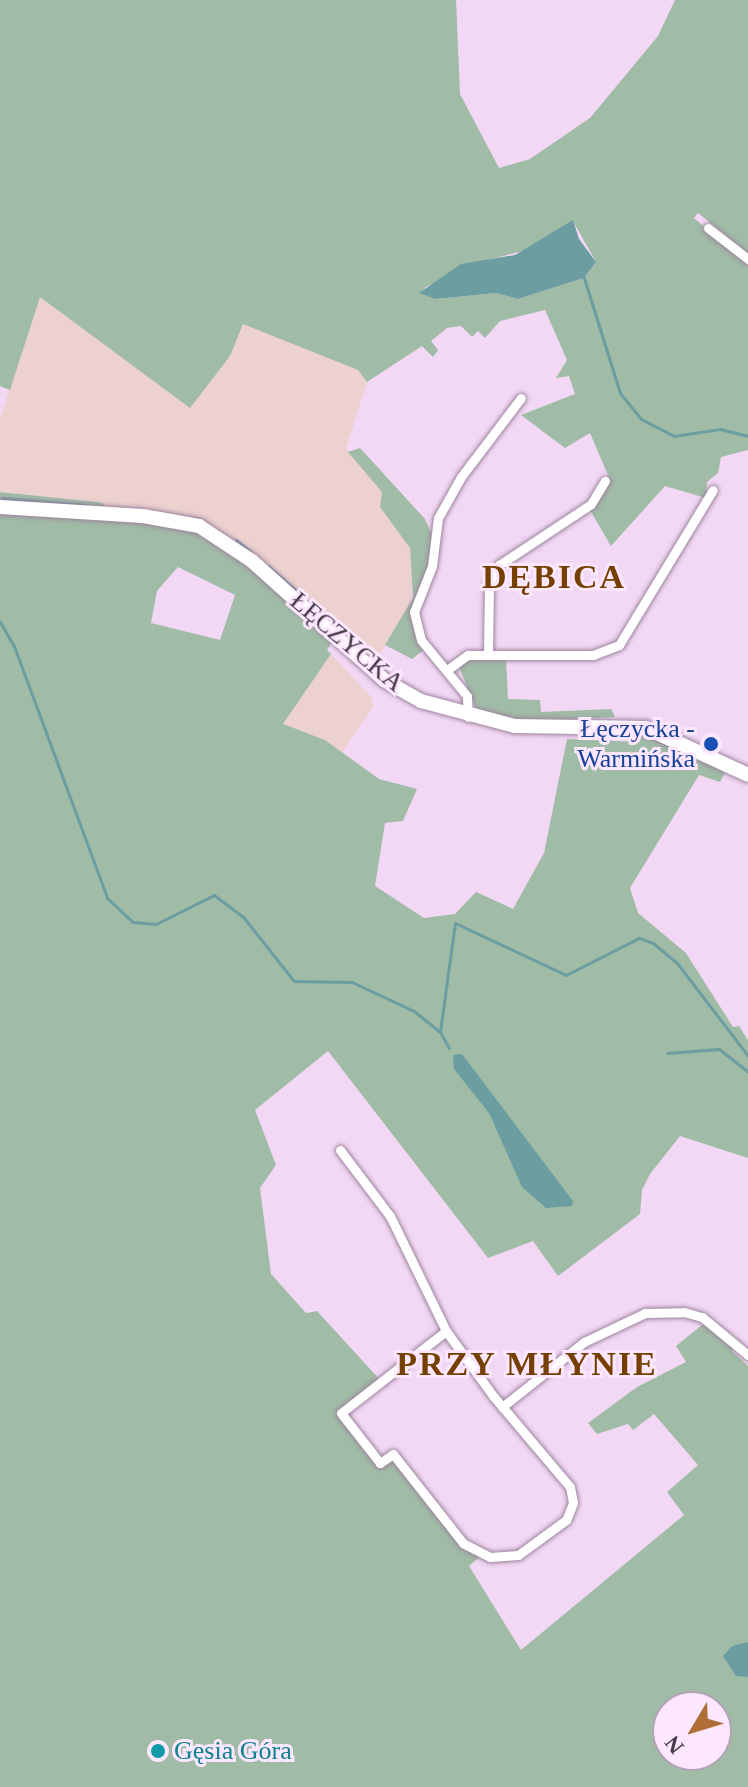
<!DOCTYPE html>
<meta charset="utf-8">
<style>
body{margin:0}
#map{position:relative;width:748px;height:1787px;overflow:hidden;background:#f3d8f5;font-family:"Times New Roman",serif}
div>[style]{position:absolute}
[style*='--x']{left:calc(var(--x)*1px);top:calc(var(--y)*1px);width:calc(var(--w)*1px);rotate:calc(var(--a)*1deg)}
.industrial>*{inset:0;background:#ecd1cf}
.green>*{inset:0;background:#a0bba6}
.water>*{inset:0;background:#6c9ea1}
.stream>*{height:3px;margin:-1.5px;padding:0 1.5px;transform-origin:1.5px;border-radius:1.5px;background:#6c9ea1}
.roads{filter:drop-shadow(0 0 2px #9d859f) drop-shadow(0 0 2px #9d859f)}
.street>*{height:9px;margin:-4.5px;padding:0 4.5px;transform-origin:4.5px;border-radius:4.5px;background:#fff}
.secondary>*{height:14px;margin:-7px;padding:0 7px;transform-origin:7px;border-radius:7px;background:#fff}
.dots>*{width:22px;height:22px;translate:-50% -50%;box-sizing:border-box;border:4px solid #fde7ff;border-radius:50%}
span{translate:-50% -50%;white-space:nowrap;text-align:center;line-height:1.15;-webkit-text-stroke:6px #fde7ff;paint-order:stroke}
.street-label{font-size:26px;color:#433944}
.transit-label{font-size:26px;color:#164399}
.right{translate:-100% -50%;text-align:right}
.culture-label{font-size:26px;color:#0d838f}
.left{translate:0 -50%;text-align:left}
.district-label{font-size:34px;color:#753f00;font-weight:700;letter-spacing:2px}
.north{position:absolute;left:652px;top:1691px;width:80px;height:80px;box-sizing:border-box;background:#fde7ff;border:2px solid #b3a1b4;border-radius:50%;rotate:232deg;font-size:22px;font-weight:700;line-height:32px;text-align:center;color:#433944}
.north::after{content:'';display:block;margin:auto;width:28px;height:36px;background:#ae6e36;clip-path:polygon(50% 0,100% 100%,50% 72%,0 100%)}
</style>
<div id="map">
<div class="industrial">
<div style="clip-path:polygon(40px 296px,190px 407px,230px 356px,243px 324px,358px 370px,367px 382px,346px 448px,382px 492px,380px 507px,410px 548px,413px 575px,409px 612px,372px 665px,97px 502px,0 492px,0 419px)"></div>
<div style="clip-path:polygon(331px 654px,371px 697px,373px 707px,342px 752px,283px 724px)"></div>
</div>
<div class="green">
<div style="clip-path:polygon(evenodd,0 0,456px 0,460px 94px,499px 168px,530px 159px,590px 118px,658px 36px,675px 0,748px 0,748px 253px,698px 213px,694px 218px,748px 265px,748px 450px,721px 457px,718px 473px,707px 482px,706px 498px,665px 486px,611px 546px,590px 510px,610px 480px,590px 433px,565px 448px,521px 415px,575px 394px,569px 376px,556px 378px,567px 360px,545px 310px,500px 321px,485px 338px,478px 331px,472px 337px,461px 326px,447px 328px,431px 341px,438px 350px,433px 357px,422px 346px,367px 382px,358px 370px,243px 324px,230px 356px,190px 408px,40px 297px,10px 390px,0 386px,0 0,573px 221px,596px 262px,584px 278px,518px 299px,496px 293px,436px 299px,424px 288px,476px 263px,530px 249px,573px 221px)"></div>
<div style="clip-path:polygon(360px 448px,425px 519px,432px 535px,430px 560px,411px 614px,425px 649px,412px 659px,385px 645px,413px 598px,410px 548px,380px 507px,382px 492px,348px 452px)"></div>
<div style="clip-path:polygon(0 492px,97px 502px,104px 504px,104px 511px,0 502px)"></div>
<div style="clip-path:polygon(evenodd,0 510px,163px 521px,221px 541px,334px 639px,327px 650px,331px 654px,283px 724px,325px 740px,379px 779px,417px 789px,403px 821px,385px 823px,375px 886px,424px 918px,455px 914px,476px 892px,513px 909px,544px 853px,567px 739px,640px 742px,641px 732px,727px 769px,720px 782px,699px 775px,630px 888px,638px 913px,686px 953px,733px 1027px,739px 1026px,748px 1040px,748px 1158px,680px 1136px,650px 1174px,642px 1190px,640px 1214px,558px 1276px,533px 1241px,488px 1258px,328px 1051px,255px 1110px,276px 1165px,260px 1188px,271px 1274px,306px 1313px,317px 1311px,381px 1381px,342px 1413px,380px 1463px,393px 1454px,439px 1516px,483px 1554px,469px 1566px,521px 1650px,684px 1515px,667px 1492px,698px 1465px,654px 1414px,633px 1430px,628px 1424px,597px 1434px,588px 1423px,637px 1387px,686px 1362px,676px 1346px,708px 1320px,737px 1345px,732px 1351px,748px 1366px,748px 1787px,0 1787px,0 510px,178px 567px,235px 595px,220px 640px,151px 623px,157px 591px,178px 567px,0 510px,668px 1707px,716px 1707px,716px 1755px,668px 1755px,668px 1707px)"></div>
<div style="clip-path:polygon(506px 658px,508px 699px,540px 700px,541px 712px,611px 709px,615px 717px,525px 722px,477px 710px,459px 667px,469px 659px)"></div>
</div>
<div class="water">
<div style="clip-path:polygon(573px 220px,579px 239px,596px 262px,584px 278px,518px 299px,496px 293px,436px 299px,419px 293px,461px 264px,515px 255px)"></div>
<div style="clip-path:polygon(462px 1054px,573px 1201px,572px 1206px,546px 1208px,522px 1187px,489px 1113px,454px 1069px,453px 1055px)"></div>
<div style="clip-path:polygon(748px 1642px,748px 1677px,736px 1676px,723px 1656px,732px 1646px)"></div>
</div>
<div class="stream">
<div style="--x:584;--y:278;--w:121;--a:72.6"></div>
<div style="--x:620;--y:393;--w:33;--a:51"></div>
<div style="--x:641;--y:419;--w:37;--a:27"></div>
<div style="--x:674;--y:436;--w:47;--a:-8.7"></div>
<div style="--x:720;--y:429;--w:29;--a:14"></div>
<div style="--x:2;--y:498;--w:84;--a:4.8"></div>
<div style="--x:120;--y:508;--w:80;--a:7.9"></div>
<div style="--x:236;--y:540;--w:18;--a:38"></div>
<div style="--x:268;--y:566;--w:37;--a:41"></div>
<div style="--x:0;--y:622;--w:28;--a:60"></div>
<div style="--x:14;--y:646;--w:269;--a:69.7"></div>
<div style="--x:107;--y:898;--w:35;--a:43"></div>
<div style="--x:133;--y:922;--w:23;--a:5"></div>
<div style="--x:156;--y:924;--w:65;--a:-26.6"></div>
<div style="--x:214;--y:895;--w:38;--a:37"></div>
<div style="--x:244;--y:918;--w:80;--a:51.6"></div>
<div style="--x:294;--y:981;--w:58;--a:1"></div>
<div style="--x:352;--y:982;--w:68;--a:25.1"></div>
<div style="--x:414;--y:1011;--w:33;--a:39"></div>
<div style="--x:449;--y:1048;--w:18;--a:-119"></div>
<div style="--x:440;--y:1032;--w:110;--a:-82.2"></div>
<div style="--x:455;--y:923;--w:123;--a:25.1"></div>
<div style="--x:566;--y:975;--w:82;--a:-26.9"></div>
<div style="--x:639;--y:938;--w:15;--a:20"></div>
<div style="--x:653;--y:943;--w:31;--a:40"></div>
<div style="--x:677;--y:963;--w:117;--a:52.6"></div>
<div style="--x:667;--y:1053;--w:52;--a:-4.4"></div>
<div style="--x:719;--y:1049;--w:37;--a:38"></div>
</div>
<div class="roads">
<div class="street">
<div style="--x:708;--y:228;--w:51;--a:37.8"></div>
<div style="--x:488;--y:654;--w:71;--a:-89.2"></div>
<div style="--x:489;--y:583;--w:21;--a:-61"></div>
<div style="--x:499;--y:565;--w:110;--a:-33.5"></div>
<div style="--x:591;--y:504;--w:27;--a:-59"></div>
<div style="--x:447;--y:670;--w:26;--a:-36"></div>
<div style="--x:468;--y:655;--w:125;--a:0"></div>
<div style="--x:593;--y:655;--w:28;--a:-21"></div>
<div style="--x:619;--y:645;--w:181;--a:-58.8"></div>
<div style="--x:468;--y:717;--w:21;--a:-93"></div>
<div style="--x:467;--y:696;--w:72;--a:-129.4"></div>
<div style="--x:421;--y:640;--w:29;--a:-104"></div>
<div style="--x:414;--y:612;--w:49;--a:-68.6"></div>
<div style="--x:432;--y:566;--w:48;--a:-82.9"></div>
<div style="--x:438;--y:518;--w:47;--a:-60.7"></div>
<div style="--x:461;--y:477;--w:99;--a:-52.8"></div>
<div style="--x:340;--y:1150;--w:83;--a:52.9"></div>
<div style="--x:390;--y:1216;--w:128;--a:64"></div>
<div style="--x:446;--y:1331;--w:82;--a:54"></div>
<div style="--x:494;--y:1397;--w:118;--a:49.8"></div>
<div style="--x:570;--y:1487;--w:16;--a:79"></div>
<div style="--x:573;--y:1503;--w:18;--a:112"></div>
<div style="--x:566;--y:1520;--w:59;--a:143.9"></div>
<div style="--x:518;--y:1555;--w:28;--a:176"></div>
<div style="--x:490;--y:1557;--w:30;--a:-153"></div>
<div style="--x:463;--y:1543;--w:113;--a:-128.2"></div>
<div style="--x:393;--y:1454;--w:16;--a:145"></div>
<div style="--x:380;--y:1463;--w:63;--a:-128"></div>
<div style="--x:341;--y:1413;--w:133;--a:-38"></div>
<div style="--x:502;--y:1407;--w:105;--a:-38.4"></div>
<div style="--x:584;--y:1342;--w:68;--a:-25.4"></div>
<div style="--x:645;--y:1313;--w:39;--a:-1"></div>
<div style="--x:684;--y:1312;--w:19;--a:16"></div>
<div style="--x:702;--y:1317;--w:60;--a:39.6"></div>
</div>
<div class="secondary">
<div style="--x:0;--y:507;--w:143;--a:3.6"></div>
<div style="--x:143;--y:516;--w:57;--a:10.1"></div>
<div style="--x:199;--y:526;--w:64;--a:33.4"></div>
<div style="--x:252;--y:561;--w:178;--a:42"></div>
<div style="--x:384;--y:680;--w:43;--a:29.6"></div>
<div style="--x:421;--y:701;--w:96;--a:15"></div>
<div style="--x:514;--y:726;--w:132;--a:0.9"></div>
<div style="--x:646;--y:728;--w:112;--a:24.7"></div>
</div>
</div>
<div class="dots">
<div style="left:711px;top:744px;background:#1a4fb4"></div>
<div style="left:158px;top:1751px;background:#0f9aa8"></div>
</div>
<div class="street-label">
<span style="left:347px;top:642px;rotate:40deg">ŁĘCZYCKA</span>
</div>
<div class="transit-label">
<span class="right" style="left:695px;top:744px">Łęczycka -<br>Warmińska</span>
</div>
<div class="culture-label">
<span class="left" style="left:174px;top:1751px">Gęsia Góra</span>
</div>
<div class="district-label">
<span style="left:554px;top:577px">DĘBICA</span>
<span style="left:527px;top:1364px">PRZY MŁYNIE</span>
</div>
<div class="north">N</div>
</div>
